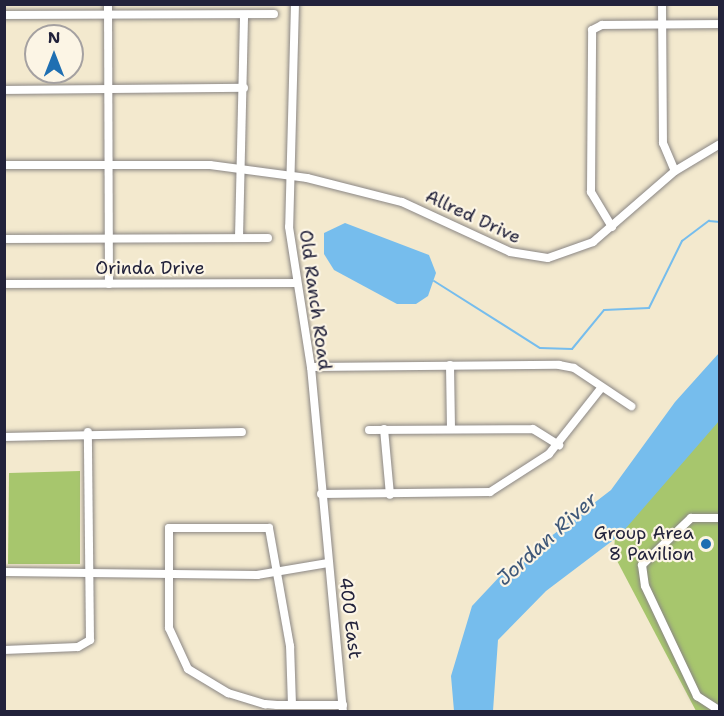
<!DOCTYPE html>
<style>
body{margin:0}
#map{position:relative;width:724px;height:716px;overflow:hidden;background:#f3e9ce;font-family:"Shantell Sans",sans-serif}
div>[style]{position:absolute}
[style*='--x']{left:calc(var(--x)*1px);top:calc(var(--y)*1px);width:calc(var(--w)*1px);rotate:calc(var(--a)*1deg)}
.green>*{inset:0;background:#a7c66d}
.water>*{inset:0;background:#76bded}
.stream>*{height:2px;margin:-1px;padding:0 1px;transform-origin:1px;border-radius:1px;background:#76bded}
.roads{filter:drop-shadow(0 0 2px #8a8684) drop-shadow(0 0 2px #8a8684)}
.minor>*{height:8px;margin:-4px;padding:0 4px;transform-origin:4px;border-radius:4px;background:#fff}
.dots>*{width:16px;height:16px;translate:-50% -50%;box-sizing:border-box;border:3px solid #fcf5e5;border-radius:50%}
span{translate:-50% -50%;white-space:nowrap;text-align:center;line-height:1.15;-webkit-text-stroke:4.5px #fcf5e5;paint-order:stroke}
.street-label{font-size:18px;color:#22223b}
.poi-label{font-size:18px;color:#22223b}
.right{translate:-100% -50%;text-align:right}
.water-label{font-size:20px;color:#3f5879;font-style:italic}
.frame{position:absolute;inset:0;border:6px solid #22223b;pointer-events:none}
.north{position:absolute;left:24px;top:24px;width:60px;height:60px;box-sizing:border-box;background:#fcf5e5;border:2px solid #a5a1a1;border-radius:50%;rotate:0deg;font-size:16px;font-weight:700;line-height:24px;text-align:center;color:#22223b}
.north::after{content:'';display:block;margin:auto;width:21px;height:27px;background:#1f6fb2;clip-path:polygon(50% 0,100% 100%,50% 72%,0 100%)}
</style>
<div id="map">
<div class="green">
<div style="clip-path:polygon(719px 411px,719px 711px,696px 711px,614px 555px,615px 534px)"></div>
<div style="clip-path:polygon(80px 471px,80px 564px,8px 564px,9px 473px)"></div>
</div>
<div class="water">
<div style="clip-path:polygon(345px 223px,429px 255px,436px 273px,428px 296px,416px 304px,397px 304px,334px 270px,324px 254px,324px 233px)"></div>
<div style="clip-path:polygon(719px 353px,719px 421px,620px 535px,546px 591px,498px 640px,493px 711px,454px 711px,451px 676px,472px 606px,502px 574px,611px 490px,675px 402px)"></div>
</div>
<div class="stream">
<div style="--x:434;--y:281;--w:125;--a:32.3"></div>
<div style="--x:540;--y:348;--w:32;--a:2"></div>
<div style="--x:572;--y:349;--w:50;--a:-50.6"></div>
<div style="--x:604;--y:310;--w:45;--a:-2.5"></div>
<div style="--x:649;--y:308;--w:75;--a:-63.8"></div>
<div style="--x:682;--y:241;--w:34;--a:-37"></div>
<div style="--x:709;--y:221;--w:11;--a:5"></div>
</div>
<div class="roads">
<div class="minor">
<div style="--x:108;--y:4;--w:280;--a:89.8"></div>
<div style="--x:295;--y:4;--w:223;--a:91.5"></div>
<div style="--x:289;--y:227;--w:142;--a:81.1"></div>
<div style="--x:311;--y:367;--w:346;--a:84.7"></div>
<div style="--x:662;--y:4;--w:139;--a:89.6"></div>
<div style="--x:663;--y:143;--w:30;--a:67"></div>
<div style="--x:4;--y:15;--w:270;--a:-0.2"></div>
<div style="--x:4;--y:90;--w:240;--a:-0.5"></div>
<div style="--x:4;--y:165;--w:206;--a:0"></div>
<div style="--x:210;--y:165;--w:98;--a:7.6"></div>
<div style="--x:307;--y:178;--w:98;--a:14.2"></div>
<div style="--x:402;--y:202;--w:119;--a:24.8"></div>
<div style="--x:510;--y:252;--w:38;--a:9"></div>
<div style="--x:548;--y:258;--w:48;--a:-19.6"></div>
<div style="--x:593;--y:242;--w:108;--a:-40.9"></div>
<div style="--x:675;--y:171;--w:52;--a:-31"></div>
<div style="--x:612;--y:227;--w:41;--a:-121"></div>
<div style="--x:591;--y:192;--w:162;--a:-89.6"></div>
<div style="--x:592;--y:30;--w:11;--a:-27"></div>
<div style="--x:602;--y:25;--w:118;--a:-0.5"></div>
<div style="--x:239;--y:238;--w:223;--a:-88.7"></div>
<div style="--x:4;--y:239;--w:264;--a:-0.2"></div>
<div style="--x:4;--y:284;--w:291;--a:-0.2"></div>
<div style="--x:450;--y:365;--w:63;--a:89.1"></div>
<div style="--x:311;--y:367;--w:248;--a:-0.5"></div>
<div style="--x:559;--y:365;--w:15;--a:11"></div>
<div style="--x:574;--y:368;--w:69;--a:33.7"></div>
<div style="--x:384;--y:429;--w:66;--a:84.8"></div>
<div style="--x:369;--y:430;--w:164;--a:-0.3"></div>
<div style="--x:533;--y:429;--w:31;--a:32"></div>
<div style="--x:4;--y:437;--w:238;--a:-1.2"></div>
<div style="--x:321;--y:494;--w:169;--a:-0.7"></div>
<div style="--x:490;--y:492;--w:70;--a:-32.8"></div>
<div style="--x:549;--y:454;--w:85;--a:-51.7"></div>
<div style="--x:720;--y:518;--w:29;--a:180"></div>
<div style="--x:691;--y:518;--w:68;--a:136.2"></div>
<div style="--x:642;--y:565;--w:21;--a:82"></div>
<div style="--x:645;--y:586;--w:122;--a:64.7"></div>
<div style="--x:697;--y:696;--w:27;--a:33"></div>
<div style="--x:4;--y:572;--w:253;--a:0.7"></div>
<div style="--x:257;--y:575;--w:72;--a:-9.6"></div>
<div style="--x:4;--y:650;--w:74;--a:-2.3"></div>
<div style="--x:78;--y:647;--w:14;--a:-30"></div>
<div style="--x:90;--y:640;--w:208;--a:-90.6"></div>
<div style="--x:292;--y:705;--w:59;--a:-91.9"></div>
<div style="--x:290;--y:646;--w:120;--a:-100.1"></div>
<div style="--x:269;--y:528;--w:100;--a:180"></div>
<div style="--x:169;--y:528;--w:100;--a:90"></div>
<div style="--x:169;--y:628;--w:45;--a:65.1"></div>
<div style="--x:188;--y:669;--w:47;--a:31"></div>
<div style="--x:228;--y:693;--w:39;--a:17"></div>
<div style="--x:265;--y:704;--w:12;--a:5"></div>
<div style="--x:277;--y:705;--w:66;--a:0"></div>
</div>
</div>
<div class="dots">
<div style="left:706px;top:544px;background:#1f6fb2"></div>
</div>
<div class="street-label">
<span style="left:473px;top:217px;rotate:25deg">Allred Drive</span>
<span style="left:150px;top:268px">Orinda Drive</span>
<span style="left:315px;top:300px;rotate:82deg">Old Ranch Road</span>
<span style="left:350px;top:618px;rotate:83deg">400 East</span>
</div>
<div class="poi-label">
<span class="right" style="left:694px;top:544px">Group Area<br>8 Pavilion</span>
</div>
<div class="water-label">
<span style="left:547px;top:539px;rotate:-42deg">Jordan River</span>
</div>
<div class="frame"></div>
<div class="north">N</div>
</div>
